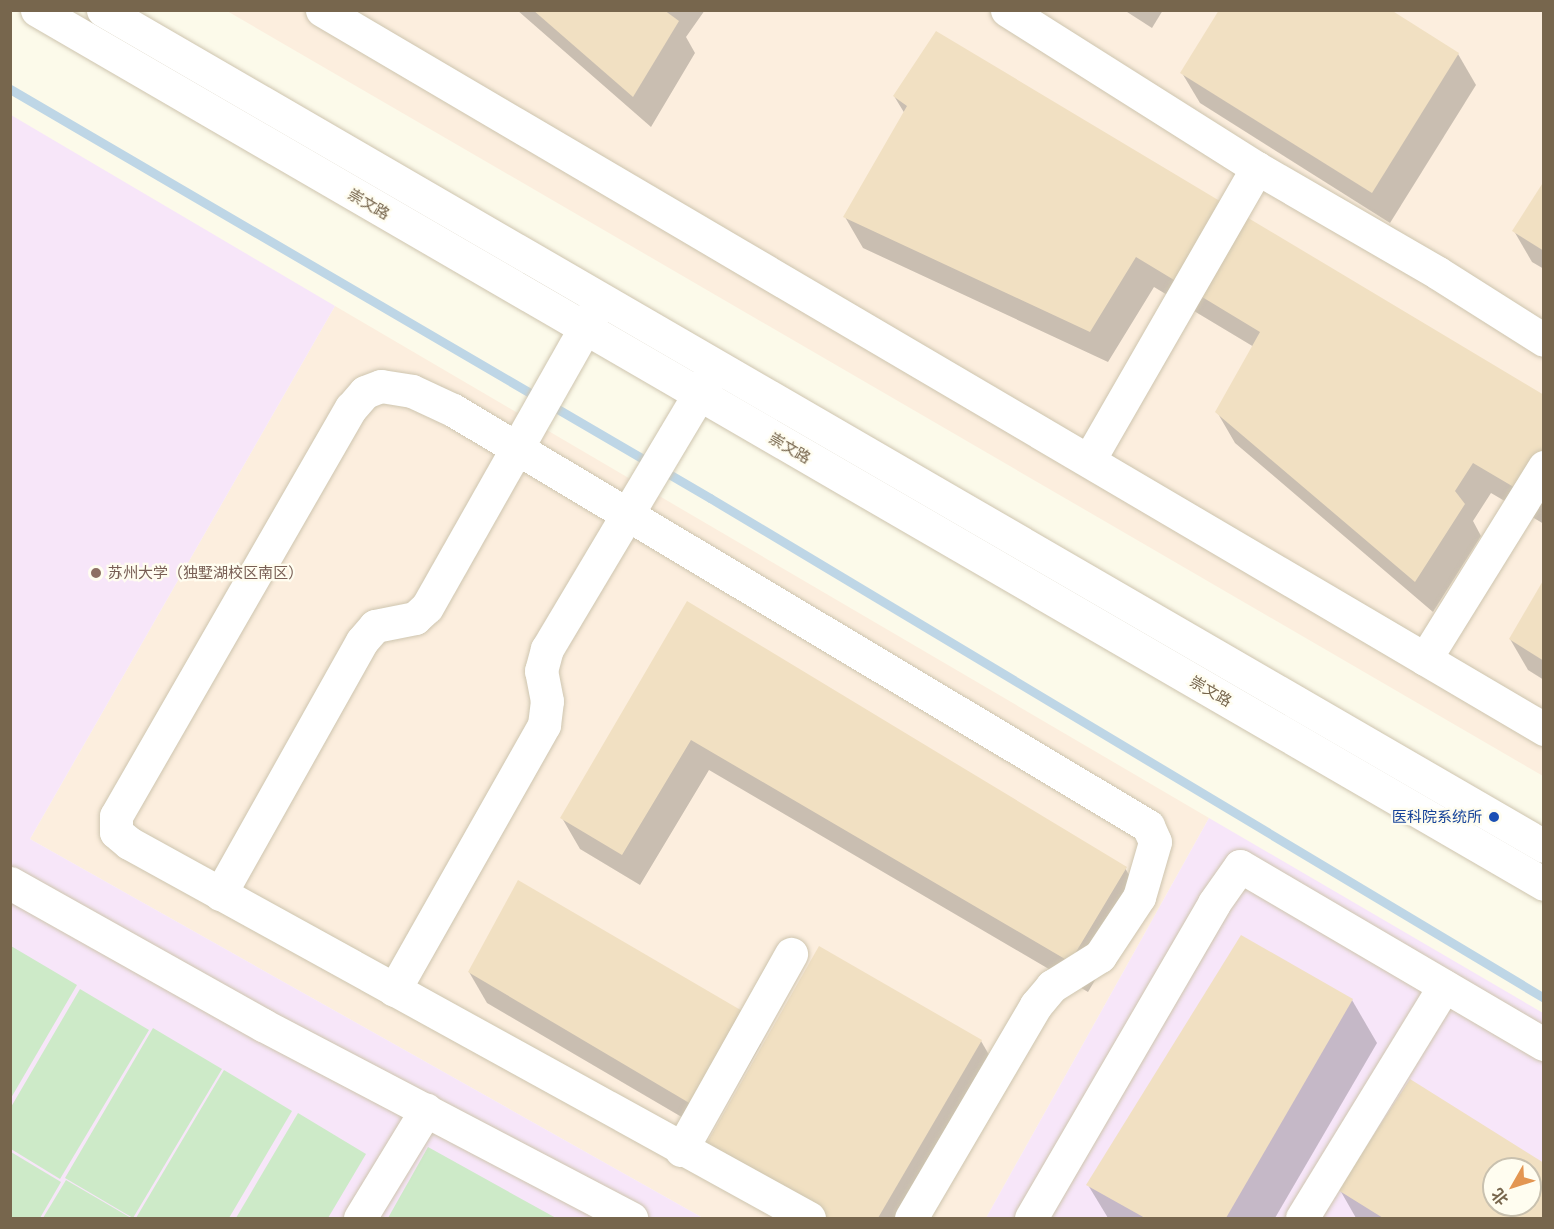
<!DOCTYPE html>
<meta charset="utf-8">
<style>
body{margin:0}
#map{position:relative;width:1554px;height:1229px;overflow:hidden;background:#fcfaea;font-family:"Asap Condensed","Noto Sans SC",sans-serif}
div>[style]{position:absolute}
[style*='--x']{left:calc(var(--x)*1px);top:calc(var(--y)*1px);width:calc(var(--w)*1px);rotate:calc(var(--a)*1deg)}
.commercial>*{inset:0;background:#fceede}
.education>*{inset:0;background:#f7e6f9}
.green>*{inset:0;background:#cdeac8}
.shadow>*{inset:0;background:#0003}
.stream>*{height:9px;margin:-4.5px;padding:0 4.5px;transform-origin:4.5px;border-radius:4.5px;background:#bed6e6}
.building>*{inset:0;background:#f1e0c2}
.roads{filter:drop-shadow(0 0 2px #cec5af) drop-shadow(0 0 2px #cec5af)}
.minor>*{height:33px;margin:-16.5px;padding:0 16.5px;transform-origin:16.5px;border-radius:16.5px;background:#fff}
.dots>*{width:16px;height:16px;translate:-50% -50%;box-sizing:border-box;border:3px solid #fffdf0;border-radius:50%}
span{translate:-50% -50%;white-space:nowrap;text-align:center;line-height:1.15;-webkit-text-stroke:4.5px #fffdf0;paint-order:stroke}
.street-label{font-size:15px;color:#77664d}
.education-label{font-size:15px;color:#785e54}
.left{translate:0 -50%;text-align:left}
.transit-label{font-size:15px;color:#164399}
.right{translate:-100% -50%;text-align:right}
.frame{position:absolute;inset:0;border:12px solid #77664d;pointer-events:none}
.north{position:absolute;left:1482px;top:1157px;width:60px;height:60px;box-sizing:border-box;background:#fffdf0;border:2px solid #c9c1af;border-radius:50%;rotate:231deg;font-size:16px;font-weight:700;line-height:24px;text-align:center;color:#77664d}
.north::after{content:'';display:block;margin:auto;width:21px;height:27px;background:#e39652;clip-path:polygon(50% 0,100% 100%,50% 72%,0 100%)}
</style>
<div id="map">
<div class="commercial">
<div style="clip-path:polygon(227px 11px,1543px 11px,1543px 776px)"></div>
<div style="clip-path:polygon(335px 306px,1209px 818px,986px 1218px,703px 1218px,30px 839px)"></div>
</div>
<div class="education">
<div style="clip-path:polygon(11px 115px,335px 306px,30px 839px,703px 1218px,11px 1218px)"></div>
<div style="clip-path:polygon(evenodd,1209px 818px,1543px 1013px,1543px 1218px,986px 1218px,1209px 818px,1494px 1169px,1530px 1169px,1530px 1205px,1494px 1205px,1494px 1169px)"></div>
</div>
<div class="green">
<div style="clip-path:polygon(11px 946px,77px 985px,11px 1098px)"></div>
<div style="clip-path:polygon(80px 989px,149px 1030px,60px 1179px,11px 1149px,11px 1107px)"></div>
<div style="clip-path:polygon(153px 1028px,222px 1069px,133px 1218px,65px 1178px)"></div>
<div style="clip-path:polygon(224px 1070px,292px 1111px,229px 1218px,136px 1218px)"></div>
<div style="clip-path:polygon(298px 1113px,366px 1154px,328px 1218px,236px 1218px)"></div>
<div style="clip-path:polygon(428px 1147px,556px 1218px,388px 1218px)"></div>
<div style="clip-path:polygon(11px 1152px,61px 1182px,40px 1218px,11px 1218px)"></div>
<div style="clip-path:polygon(66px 1180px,131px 1218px,43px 1218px)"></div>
</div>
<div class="shadow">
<div style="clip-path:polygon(517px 10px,705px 10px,686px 37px,695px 53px,651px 127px)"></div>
<div style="clip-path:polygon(1124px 10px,1163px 10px,1152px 28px)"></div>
<div style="clip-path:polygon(1458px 54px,1476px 85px,1390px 223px,1200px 103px,1182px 73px)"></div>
<div style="clip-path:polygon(894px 96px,1544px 397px,1544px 524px,1491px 493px,1473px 521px,1481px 536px,1433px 612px,1235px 443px,1217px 412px,1254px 347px,1154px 287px,1108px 362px,863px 248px,845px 217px,905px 114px)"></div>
<div style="clip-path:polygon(1544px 183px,1544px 269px,1532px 262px,1514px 231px)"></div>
<div style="clip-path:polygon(1544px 582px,1544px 680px,1528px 670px,1510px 639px)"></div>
<div style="clip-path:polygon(687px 603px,1125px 868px,1143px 899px,1088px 992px,709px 770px,640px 885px,580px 849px,562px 818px)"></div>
<div style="clip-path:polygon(469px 972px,743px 1013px,761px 1044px,709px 1133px,487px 1003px)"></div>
<div style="clip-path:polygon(1352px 1000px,1377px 1043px,1275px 1218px,1108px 1218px,1088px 1185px)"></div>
<div style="clip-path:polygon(981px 1041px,999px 1072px,914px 1218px,791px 1218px)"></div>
<div style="clip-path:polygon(evenodd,1410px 1081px,1544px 1165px,1544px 1218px,1356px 1218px,1340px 1190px,1410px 1081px,1494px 1169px,1530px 1169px,1530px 1205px,1494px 1205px,1494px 1169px)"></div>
</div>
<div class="stream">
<div style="--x:10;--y:89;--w:811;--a:30.3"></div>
<div style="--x:710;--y:498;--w:972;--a:30.94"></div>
</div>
<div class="building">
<div style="clip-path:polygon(533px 10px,664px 10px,679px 21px,633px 97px)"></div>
<div style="clip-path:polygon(1219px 10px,1391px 10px,1459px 53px,1372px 193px,1180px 73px)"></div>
<div style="clip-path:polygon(936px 31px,1544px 395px,1544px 505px,1473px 463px,1455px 491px,1465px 504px,1415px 582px,1215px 412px,1260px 332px,1136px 257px,1090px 332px,843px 217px,907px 106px,893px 96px)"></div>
<div style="clip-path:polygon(1544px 181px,1544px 251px,1512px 231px)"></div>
<div style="clip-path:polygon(1544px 579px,1544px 661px,1509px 639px)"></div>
<div style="clip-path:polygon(687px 601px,1127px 867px,1070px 962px,691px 740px,622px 855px,560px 818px)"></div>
<div style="clip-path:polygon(518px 880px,744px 1012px,691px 1104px,468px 972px)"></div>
<div style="clip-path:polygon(1241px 935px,1353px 999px,1226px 1218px,1145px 1218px,1086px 1185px)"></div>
<div style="clip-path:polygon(819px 946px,982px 1040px,878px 1218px,824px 1218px,704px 1148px)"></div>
<div style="clip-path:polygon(evenodd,1410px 1079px,1544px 1163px,1544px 1218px,1383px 1218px,1338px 1190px,1410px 1079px,1494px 1169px,1530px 1169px,1530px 1205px,1494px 1205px,1494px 1169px)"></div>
</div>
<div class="roads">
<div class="minor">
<div style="--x:37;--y:10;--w:1742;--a:30.11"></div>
<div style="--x:103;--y:10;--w:1666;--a:30.12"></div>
<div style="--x:322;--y:10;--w:1418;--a:30.47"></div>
<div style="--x:1007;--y:10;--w:296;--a:32.3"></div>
<div style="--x:1257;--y:168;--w:209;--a:30.1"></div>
<div style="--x:1438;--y:273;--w:125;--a:32.3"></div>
<div style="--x:1089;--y:460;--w:337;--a:-60.1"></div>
<div style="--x:1425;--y:659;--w:226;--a:-58.2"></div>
<div style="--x:10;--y:883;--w:290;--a:29.3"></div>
<div style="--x:263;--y:1025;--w:416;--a:27.7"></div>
<div style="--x:220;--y:894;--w:290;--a:-60.7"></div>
<div style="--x:362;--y:641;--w:20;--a:-49"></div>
<div style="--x:375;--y:626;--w:41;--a:-11.3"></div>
<div style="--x:415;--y:618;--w:16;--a:-43"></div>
<div style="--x:427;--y:607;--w:341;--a:-60.5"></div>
<div style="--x:394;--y:990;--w:305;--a:-60.5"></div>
<div style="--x:544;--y:725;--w:24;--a:-83"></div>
<div style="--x:547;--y:701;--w:31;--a:-101"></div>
<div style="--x:541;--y:671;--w:23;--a:-75"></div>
<div style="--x:547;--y:649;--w:318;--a:-59.2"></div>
<div style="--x:681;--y:1150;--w:225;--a:-60.7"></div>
<div style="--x:360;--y:1218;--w:127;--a:-58.6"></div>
<div style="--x:809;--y:1218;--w:777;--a:-151.12"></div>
<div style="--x:129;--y:843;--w:17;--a:-140"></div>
<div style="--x:116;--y:832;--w:16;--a:-90"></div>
<div style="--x:116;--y:816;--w:471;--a:-60.1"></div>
<div style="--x:351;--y:408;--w:21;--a:-49"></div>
<div style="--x:365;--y:392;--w:17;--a:-21"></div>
<div style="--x:381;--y:386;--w:31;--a:9"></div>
<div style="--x:412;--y:391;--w:45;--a:24.9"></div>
<div style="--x:453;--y:410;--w:810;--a:30.9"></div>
<div style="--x:1148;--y:826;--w:17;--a:66"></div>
<div style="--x:1155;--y:842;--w:57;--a:106.2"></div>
<div style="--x:1139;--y:897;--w:71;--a:123.5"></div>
<div style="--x:1100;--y:956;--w:57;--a:148"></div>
<div style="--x:1052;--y:986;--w:25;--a:130"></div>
<div style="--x:1036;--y:1005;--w:247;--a:120.4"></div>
<div style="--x:1031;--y:1218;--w:364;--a:-59.8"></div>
<div style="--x:1214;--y:903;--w:45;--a:-54.9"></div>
<div style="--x:1240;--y:866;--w:352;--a:30.4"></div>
<div style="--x:1302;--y:1218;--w:272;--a:-58.5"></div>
</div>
</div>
<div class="dots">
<div style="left:96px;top:573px;background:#8d6e63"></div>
<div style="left:1494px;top:817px;background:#1a4fb4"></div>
</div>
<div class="street-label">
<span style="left:369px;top:204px;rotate:30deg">崇文路</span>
<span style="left:790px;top:448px;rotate:30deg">崇文路</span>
<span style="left:1211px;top:691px;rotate:30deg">崇文路</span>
</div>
<div class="education-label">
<span class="left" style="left:108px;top:573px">苏州大学（独墅湖校区南区）</span>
</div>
<div class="transit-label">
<span class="right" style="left:1482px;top:817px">医科院系统所</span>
</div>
<div class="frame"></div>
<div class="north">北</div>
</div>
